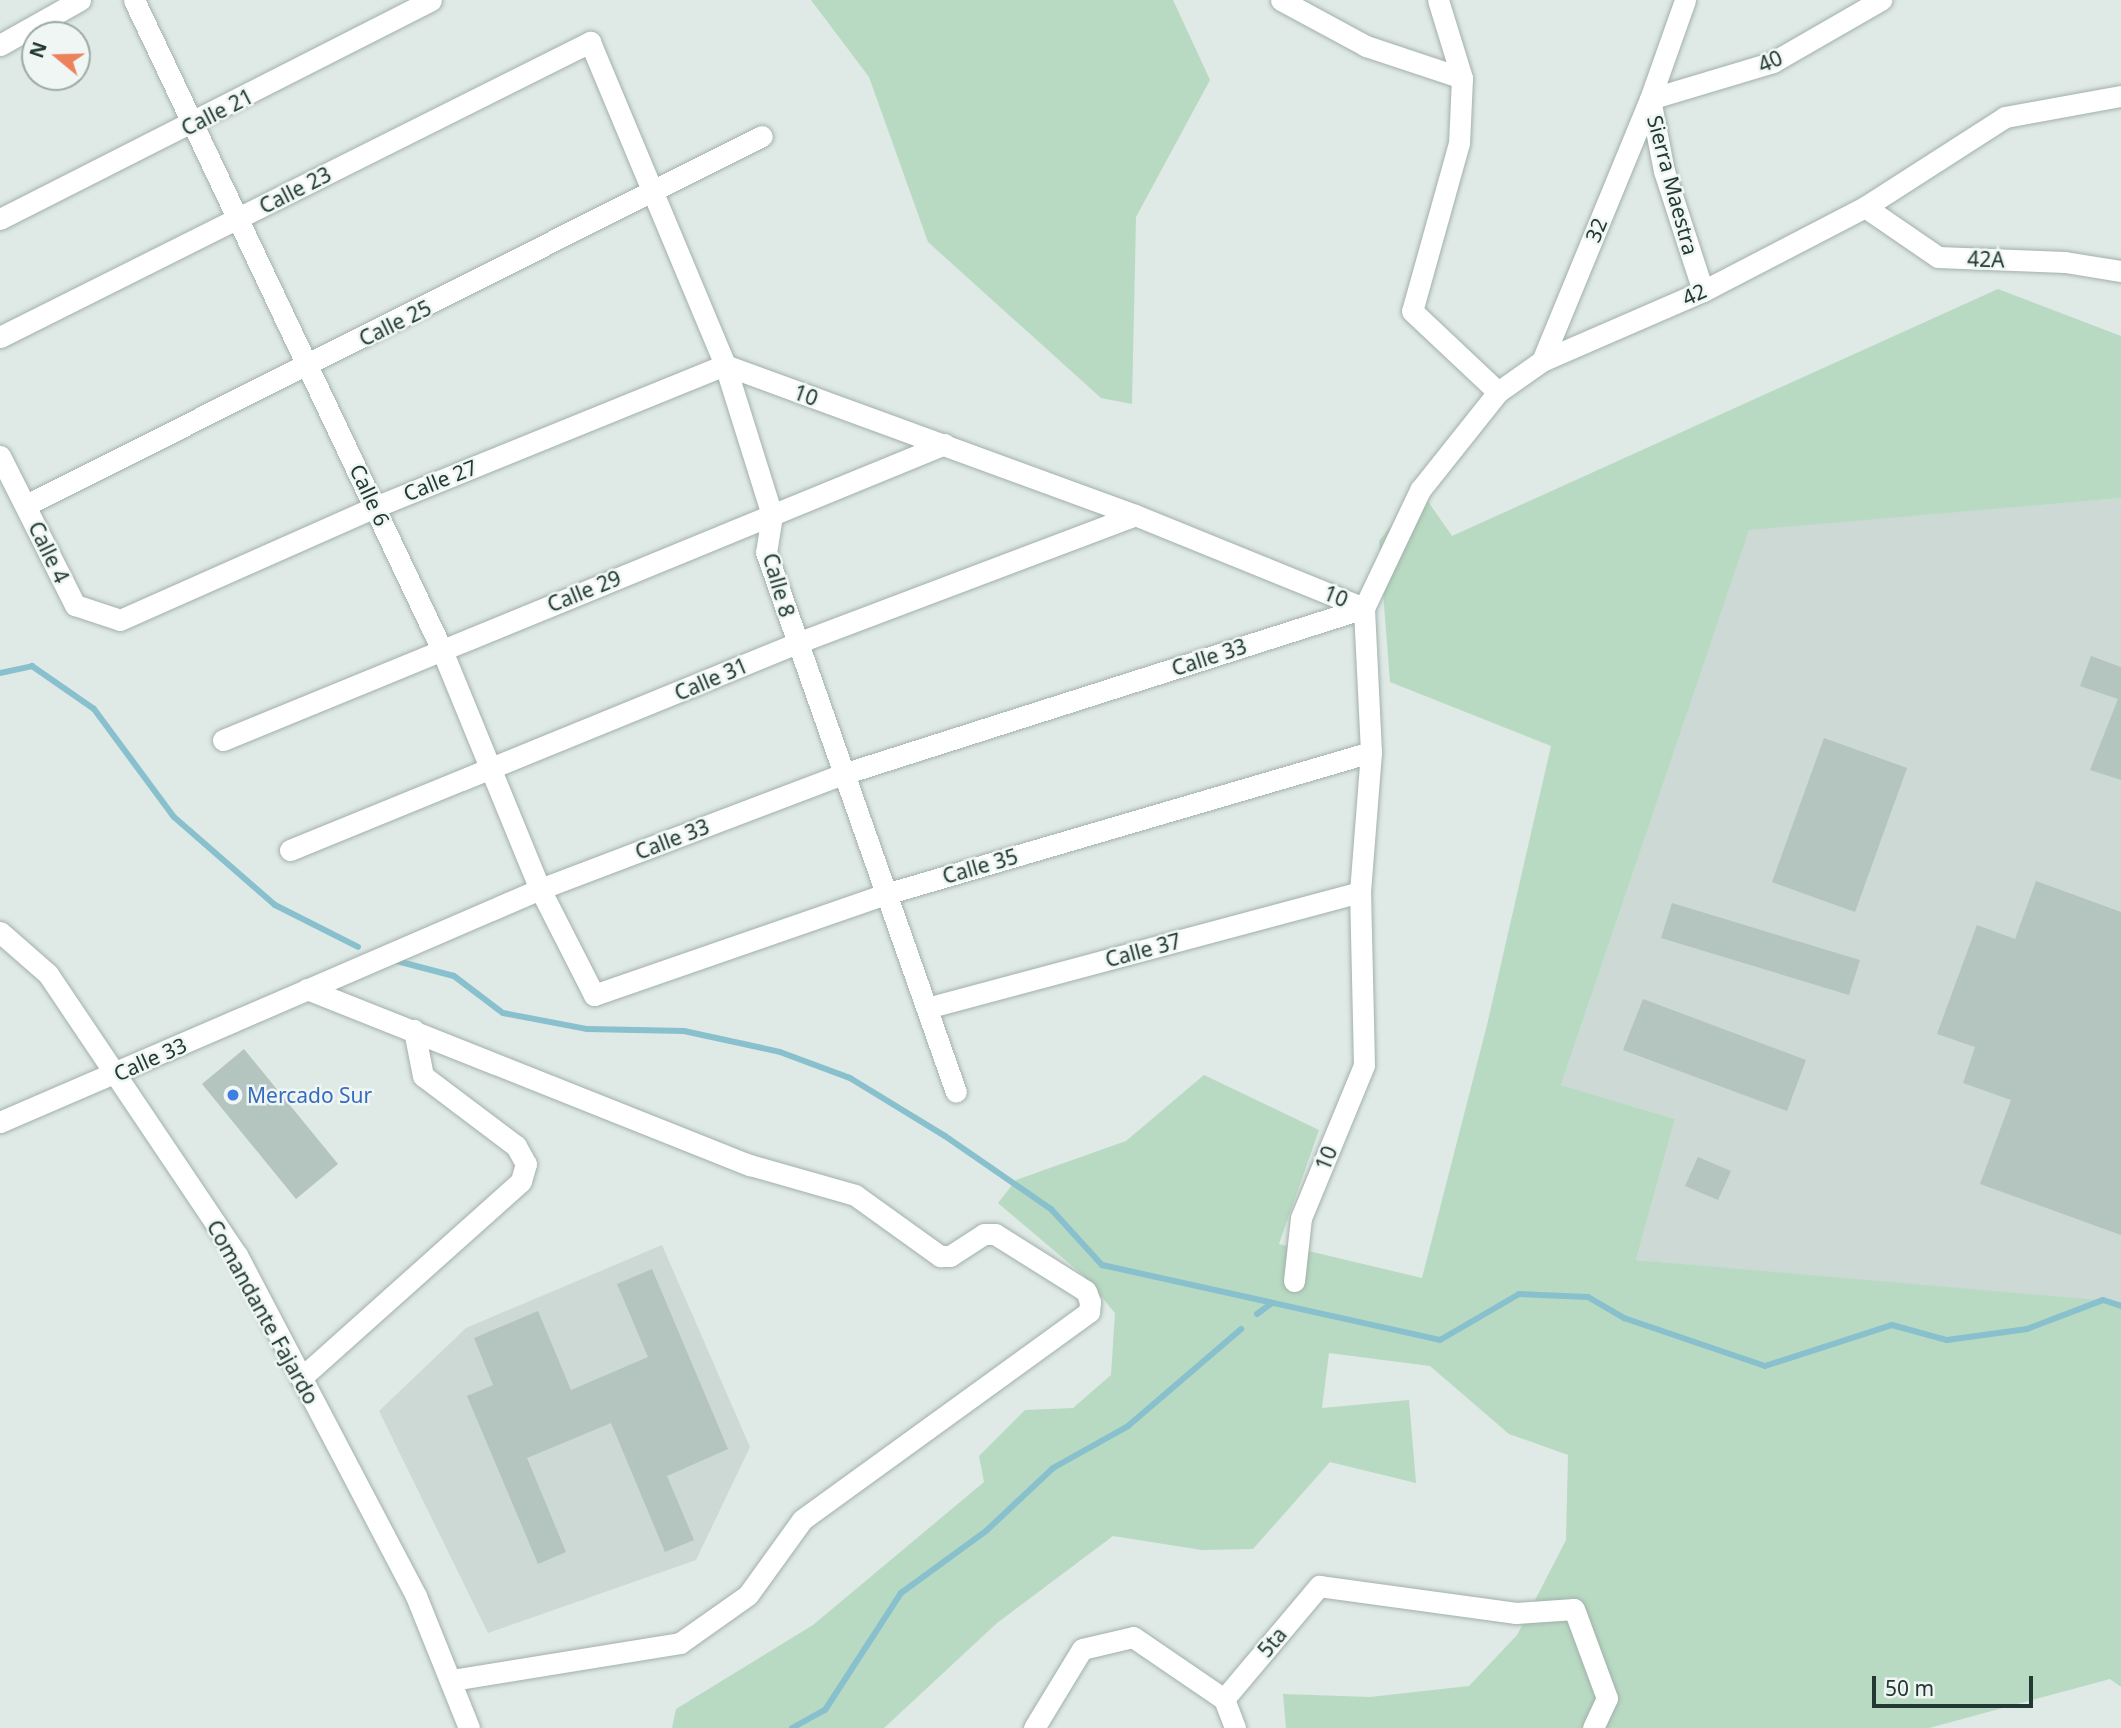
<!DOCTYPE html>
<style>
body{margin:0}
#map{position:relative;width:2121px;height:1728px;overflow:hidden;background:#dfe9e5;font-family:"Noto Sans",sans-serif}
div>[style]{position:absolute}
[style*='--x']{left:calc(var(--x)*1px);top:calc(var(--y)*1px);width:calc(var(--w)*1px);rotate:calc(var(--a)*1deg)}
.built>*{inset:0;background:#cdd9d4}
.green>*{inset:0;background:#b8dac2}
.stream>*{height:6px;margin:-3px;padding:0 3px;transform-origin:3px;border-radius:3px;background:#88c0cd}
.building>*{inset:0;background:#b4c4be}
.roads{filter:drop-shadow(0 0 2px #a2b0ac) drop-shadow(0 0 2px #a2b0ac)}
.minor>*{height:21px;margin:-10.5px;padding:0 10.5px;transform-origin:10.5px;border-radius:10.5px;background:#fff}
.tertiary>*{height:21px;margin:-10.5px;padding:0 10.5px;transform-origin:10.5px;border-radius:10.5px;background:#fff}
.dots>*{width:19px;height:19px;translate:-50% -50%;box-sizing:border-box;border:4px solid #eff6f3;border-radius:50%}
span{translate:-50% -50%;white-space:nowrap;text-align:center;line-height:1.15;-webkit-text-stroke:5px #eff6f3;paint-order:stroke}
.street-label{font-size:21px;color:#213833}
.shop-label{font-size:21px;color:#366cbe}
.left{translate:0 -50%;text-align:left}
.north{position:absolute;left:21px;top:21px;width:70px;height:70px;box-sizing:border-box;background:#eff6f3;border:2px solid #9daaa6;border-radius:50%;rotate:289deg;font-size:19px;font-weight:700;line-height:28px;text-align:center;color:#213833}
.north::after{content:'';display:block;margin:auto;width:24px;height:32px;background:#eb825b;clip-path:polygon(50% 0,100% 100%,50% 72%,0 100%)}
.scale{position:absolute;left:1872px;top:1676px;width:161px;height:32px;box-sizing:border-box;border:4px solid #213833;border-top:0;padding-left:9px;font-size:21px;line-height:24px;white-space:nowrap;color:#213833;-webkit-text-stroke:5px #eff6f3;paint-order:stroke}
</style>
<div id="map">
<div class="built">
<div style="clip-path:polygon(2121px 498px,2121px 1305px,1636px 1260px,1675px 1119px,1561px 1085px,1749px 529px)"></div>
<div style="clip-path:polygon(662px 1245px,750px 1447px,696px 1560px,488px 1633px,379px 1411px,466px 1328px)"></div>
</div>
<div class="green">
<div style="clip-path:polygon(811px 0,1173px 0,1210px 80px,1136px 217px,1132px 404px,1101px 398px,928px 242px,869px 77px)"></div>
<div style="clip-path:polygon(1998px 289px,2121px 336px,2121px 498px,1749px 530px,1561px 1085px,1675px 1119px,1636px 1260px,2121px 1302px,2121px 1687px,2110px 1679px,1929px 1728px,1286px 1728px,1283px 1694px,1370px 1697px,1469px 1686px,1517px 1635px,1566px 1540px,1568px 1455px,1509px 1434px,1430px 1366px,1329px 1353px,1322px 1408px,1409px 1400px,1416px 1483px,1330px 1462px,1253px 1549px,1202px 1550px,1113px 1536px,997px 1623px,884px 1728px,672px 1728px,676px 1709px,813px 1625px,984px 1482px,979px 1456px,1025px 1410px,1073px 1408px,1111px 1375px,1115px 1313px,1084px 1276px,998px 1203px,1016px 1180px,1126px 1141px,1204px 1075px,1319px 1130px,1279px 1244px,1422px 1278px,1487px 1025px,1551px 746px,1390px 682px,1379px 541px,1420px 490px,1452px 536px)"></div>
</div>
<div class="stream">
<div style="--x:0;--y:673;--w:33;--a:-12"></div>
<div style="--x:32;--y:666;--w:75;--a:34.7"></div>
<div style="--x:94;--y:709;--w:134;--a:53.5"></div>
<div style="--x:174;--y:817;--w:134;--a:41.1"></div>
<div style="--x:275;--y:905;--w:93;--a:26.8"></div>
<div style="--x:393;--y:960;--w:63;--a:14.7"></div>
<div style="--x:454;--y:976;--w:61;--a:37.1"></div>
<div style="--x:503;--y:1013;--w:86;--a:10.8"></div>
<div style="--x:587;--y:1029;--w:97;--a:1.2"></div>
<div style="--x:684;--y:1031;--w:98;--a:12.3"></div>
<div style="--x:780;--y:1052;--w:75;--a:20.4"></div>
<div style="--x:850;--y:1078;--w:111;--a:31.4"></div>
<div style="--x:945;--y:1136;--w:129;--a:34.6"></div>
<div style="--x:1051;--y:1209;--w:76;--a:47.7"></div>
<div style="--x:1102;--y:1265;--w:346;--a:12.5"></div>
<div style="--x:1440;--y:1340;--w:91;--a:-30.2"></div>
<div style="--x:1519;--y:1294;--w:69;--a:2.5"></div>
<div style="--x:1588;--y:1297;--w:42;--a:30.3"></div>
<div style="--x:1624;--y:1318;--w:149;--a:18.8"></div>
<div style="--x:1765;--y:1366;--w:133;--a:-17.9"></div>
<div style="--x:1892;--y:1325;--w:57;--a:15.3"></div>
<div style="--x:1947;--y:1340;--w:81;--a:-7.8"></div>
<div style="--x:2027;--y:1329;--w:81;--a:-20.9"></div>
<div style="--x:2103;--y:1300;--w:19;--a:18"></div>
<div style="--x:1257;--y:1314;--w:19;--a:-36"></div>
<div style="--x:792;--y:1728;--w:38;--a:-29"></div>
<div style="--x:825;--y:1710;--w:140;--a:-57"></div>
<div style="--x:901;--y:1593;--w:105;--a:-36.1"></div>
<div style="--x:986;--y:1531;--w:92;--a:-43.2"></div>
<div style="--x:1053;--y:1468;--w:86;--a:-29.2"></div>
<div style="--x:1128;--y:1426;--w:149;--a:-40.6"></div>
</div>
<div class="building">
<div style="clip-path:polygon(2091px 656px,2121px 667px,2121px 780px,2090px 770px,2118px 699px,2080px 686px)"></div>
<div style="clip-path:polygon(1824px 738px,1907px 768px,1855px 912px,1772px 882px)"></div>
<div style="clip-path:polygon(2036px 881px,2121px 912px,2121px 1235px,1980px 1184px,2011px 1100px,1963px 1083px,1975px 1047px,1937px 1034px,1977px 925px,2015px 939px)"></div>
<div style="clip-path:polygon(1672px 903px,1860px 960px,1849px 995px,1661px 938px)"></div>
<div style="clip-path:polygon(1643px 999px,1806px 1060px,1787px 1111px,1623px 1050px)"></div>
<div style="clip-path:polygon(244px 1049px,338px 1164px,296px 1199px,202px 1084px)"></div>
<div style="clip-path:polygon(1698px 1157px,1731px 1171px,1718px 1200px,1685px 1186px)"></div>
<div style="clip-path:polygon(652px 1269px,728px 1449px,667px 1476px,694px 1540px,665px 1552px,611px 1423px,527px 1458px,566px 1552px,538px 1564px,467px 1396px,493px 1385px,474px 1338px,538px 1311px,571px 1390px,648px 1357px,617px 1284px)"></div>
</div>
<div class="roads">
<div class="minor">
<div style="--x:134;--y:0;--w:717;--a:64.65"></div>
<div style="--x:441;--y:648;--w:261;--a:67.7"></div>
<div style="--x:540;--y:889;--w:119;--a:63"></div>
<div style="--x:594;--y:995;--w:312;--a:-19.1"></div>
<div style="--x:889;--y:893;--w:502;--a:-16.31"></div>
<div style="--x:1281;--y:0;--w:97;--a:28.4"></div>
<div style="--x:1366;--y:46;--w:101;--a:18.4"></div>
<div style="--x:1438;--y:0;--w:82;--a:72.9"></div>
<div style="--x:1462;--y:78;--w:65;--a:92.6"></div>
<div style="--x:1459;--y:143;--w:174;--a:105.6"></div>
<div style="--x:1412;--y:311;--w:118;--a:43.3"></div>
<div style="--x:0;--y:45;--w:92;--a:-29.4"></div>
<div style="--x:1650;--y:99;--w:128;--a:-16.7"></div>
<div style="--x:1773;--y:62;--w:125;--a:-29.9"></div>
<div style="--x:1650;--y:99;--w:73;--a:79"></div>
<div style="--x:1664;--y:171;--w:126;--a:72"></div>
<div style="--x:1865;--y:207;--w:88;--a:34.4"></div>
<div style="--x:1938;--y:257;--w:127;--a:2.3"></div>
<div style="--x:2065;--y:262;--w:57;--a:9.1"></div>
<div style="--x:0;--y:219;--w:483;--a:-26.9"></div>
<div style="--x:0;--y:337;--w:660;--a:-26.57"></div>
<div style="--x:590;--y:42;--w:350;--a:67.3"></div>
<div style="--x:725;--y:365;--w:157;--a:72.6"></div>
<div style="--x:772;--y:515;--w:37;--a:99"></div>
<div style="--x:766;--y:552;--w:572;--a:70.62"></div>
<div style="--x:1542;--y:361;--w:283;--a:-67.6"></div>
<div style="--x:1650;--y:99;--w:105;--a:-70.5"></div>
<div style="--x:0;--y:456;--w:167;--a:63.3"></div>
<div style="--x:75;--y:605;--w:47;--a:18.4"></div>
<div style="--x:120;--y:620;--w:279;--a:-23.9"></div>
<div style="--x:375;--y:507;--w:378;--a:-22.1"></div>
<div style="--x:725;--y:365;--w:437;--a:20.1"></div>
<div style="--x:1135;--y:515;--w:247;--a:22.1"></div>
<div style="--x:26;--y:505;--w:823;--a:-26.63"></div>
<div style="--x:223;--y:740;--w:780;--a:-22.29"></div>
<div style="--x:290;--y:850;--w:548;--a:-22.21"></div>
<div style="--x:797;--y:643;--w:361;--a:-20.7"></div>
<div style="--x:307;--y:989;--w:477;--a:21.7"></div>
<div style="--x:750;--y:1165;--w:109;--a:15.9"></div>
<div style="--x:855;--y:1195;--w:105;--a:35.7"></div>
<div style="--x:940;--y:1256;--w:10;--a:0"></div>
<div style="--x:950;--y:1256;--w:40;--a:-32.9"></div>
<div style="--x:984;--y:1234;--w:11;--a:0"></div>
<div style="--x:995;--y:1234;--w:107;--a:32.1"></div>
<div style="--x:1086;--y:1291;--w:12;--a:70"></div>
<div style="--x:1090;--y:1302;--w:10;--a:96"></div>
<div style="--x:1089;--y:1312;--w:354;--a:144.1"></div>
<div style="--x:802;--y:1520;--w:92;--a:125.8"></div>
<div style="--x:748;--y:1595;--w:83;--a:144.8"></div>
<div style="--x:680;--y:1643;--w:232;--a:170.8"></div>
<div style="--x:927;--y:1008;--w:448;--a:-15"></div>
<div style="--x:0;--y:1122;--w:588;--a:-23.34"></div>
<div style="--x:540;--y:889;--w:324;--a:-20.8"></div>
<div style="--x:843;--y:774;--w:547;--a:-17.67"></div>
<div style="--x:1294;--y:1281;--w:63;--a:-83.7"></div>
<div style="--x:1301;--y:1218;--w:165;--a:-67.6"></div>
<div style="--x:1364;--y:1065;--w:173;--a:-91.3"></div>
<div style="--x:1360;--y:892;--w:140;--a:-85.5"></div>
<div style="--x:1371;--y:752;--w:144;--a:-92.8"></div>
<div style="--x:1364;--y:608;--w:131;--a:-64.6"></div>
<div style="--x:1420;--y:490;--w:125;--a:-51.5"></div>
<div style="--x:1498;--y:392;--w:54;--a:-35.2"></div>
<div style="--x:1542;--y:361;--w:176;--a:-23.5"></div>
<div style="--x:1703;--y:291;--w:182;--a:-27.4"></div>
<div style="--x:1865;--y:207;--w:166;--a:-32.7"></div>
<div style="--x:2005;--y:117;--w:118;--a:-10.3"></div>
<div style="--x:301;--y:1378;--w:295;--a:-41.8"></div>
<div style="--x:521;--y:1181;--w:18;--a:-74"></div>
<div style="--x:526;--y:1164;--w:21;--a:-119"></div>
<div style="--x:516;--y:1146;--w:116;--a:-143"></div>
<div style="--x:423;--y:1076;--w:47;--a:-101.1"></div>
<div style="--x:1224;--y:1699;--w:148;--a:-49.9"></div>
<div style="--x:1319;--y:1586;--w:199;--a:7.8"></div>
<div style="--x:1516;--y:1613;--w:58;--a:-3.9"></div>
<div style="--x:1574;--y:1609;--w:95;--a:69.7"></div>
<div style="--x:1607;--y:1698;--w:33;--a:115"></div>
<div style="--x:1224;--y:1699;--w:31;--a:69"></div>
<div style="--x:1034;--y:1728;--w:92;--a:-58.7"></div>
<div style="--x:1082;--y:1649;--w:52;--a:-13.2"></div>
<div style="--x:1133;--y:1637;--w:110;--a:34.3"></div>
</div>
<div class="tertiary">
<div style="--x:0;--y:932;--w:64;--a:41.2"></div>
<div style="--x:48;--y:974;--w:339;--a:56.1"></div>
<div style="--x:237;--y:1255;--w:385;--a:62.3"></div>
<div style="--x:416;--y:1596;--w:142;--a:68.1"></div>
</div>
</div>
<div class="dots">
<div style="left:233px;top:1095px;background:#3f7fe0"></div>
</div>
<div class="street-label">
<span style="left:1770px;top:61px;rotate:-23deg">40</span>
<span style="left:217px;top:112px;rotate:-27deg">Calle 21</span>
<span style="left:1673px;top:185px;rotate:75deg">Sierra Maestra</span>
<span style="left:295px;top:190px;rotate:-27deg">Calle 23</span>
<span style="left:1596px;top:230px;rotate:-68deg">32</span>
<span style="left:1986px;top:259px;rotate:2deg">42A</span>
<span style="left:1694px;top:294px;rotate:-25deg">42</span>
<span style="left:395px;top:323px;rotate:-26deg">Calle 25</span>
<span style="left:806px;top:395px;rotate:20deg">10</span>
<span style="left:440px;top:480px;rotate:-22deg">Calle 27</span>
<span style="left:370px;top:495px;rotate:65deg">Calle 6</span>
<span style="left:49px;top:552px;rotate:64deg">Calle 4</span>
<span style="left:779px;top:585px;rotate:74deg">Calle 8</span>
<span style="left:584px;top:591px;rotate:-22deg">Calle 29</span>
<span style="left:1336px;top:596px;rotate:22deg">10</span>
<span style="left:1209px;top:657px;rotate:-18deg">Calle 33</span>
<span style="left:711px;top:679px;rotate:-23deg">Calle 31</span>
<span style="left:672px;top:839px;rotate:-21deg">Calle 33</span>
<span style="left:980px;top:866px;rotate:-16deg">Calle 35</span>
<span style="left:1143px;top:950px;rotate:-15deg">Calle 37</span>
<span style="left:150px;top:1059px;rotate:-24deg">Calle 33</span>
<span style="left:1326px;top:1158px;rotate:-68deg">10</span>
<span style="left:263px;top:1312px;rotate:61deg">Comandante Fajardo</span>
<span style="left:1272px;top:1642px;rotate:-50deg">5ta</span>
</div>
<div class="shop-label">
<span class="left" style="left:247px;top:1095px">Mercado Sur</span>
</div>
<div class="north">N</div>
<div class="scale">50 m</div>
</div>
